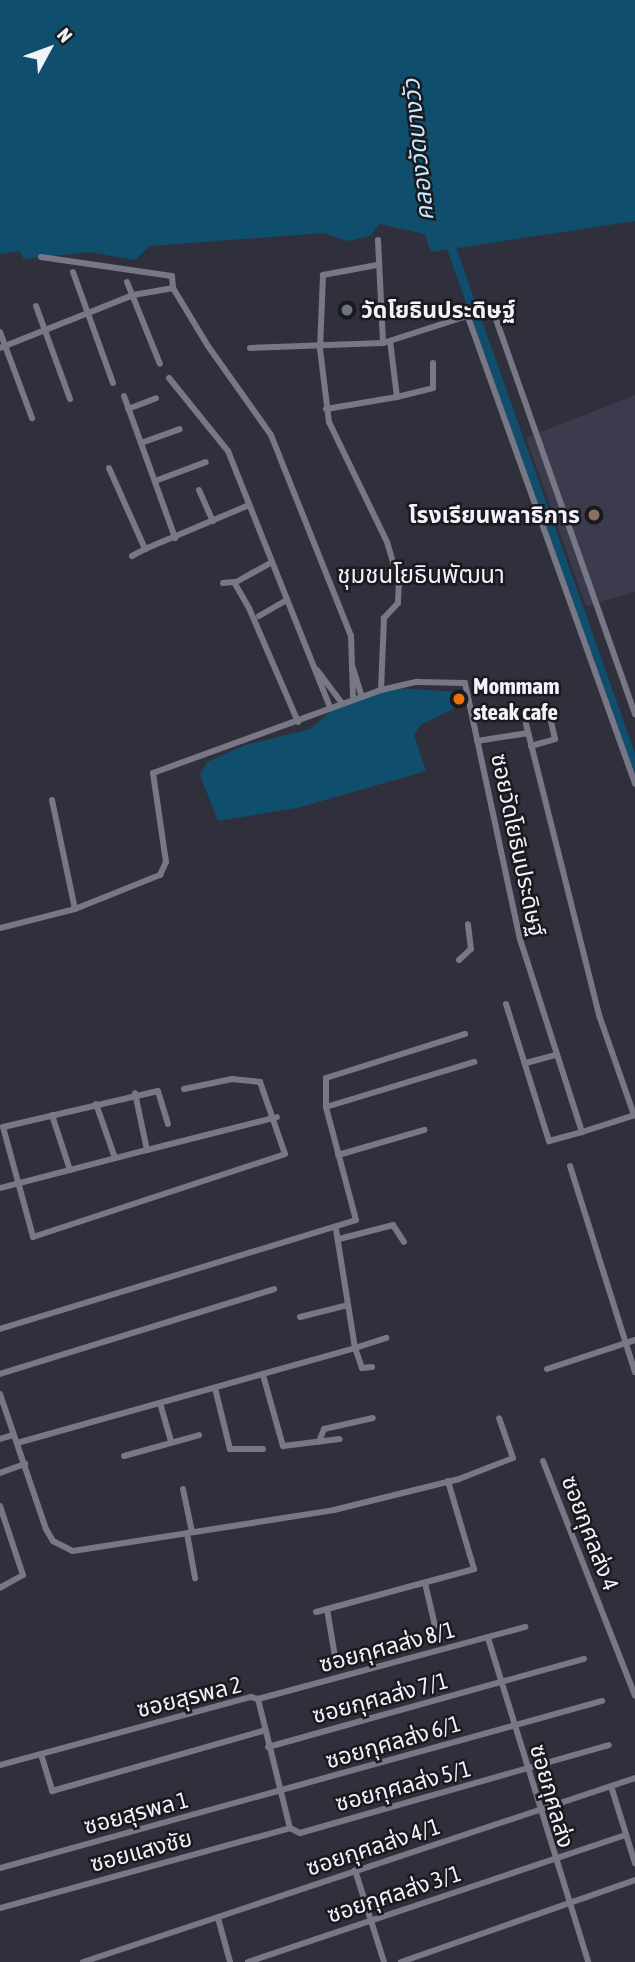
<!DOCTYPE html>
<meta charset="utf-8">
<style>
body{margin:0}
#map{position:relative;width:635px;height:1962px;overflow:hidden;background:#30303d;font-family:"Asap Condensed","Noto Sans Thai",sans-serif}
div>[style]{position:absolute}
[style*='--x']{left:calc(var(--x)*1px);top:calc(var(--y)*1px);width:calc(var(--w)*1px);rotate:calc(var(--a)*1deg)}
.built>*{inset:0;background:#3b3b4d}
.water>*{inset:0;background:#0f4f6d}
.canal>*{height:9px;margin:-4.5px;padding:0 4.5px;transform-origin:4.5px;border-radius:4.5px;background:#0f4f6d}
.street>*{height:6px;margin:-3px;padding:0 3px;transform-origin:3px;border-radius:3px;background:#777785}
.dots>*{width:19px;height:19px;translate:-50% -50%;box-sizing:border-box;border:4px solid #19191e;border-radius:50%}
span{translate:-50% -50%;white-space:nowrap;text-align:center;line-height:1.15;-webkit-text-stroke:5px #19191e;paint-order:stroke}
.poi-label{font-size:23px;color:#f1f2fa;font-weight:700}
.left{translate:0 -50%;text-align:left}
.right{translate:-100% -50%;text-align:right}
.street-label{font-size:23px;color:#f1f2fa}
.water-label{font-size:24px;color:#c7e8fc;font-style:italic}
.neighbourhood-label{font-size:24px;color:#f1f2fa}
.north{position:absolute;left:14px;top:14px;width:70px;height:70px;-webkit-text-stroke:5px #19191e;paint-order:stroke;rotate:49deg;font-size:19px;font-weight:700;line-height:28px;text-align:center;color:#f1f2fa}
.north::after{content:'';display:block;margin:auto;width:24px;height:32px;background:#f1f2fa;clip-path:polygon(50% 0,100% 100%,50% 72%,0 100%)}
</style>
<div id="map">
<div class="built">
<div style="clip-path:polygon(635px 395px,635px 592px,586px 606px,526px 438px)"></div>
</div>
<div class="water">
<div style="clip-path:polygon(0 0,635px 0,635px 221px,431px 252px,425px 234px,379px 224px,370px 236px,348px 241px,324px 233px,150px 246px,135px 260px,89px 252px,24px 259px,19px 251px,0 254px)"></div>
<div style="clip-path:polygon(393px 688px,458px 692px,457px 707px,420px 725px,414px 735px,426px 771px,297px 808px,218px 821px,200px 775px,207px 762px,245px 745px,311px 729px,336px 706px)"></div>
</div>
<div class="canal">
<div style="--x:448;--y:239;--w:561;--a:70.53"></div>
</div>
<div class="street">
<div style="--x:378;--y:240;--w:103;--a:87.2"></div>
<div style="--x:41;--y:257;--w:132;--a:8.3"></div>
<div style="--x:172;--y:276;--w:12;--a:85"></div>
<div style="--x:173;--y:288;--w:68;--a:58.9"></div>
<div style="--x:208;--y:346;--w:109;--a:54.7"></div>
<div style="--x:271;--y:435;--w:216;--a:68.3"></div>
<div style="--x:351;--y:636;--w:60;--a:88.1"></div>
<div style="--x:377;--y:265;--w:55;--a:169.5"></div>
<div style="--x:323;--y:275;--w:74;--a:92.3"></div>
<div style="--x:320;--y:349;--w:74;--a:83"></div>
<div style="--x:329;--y:422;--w:133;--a:64.2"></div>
<div style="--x:387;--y:542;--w:42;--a:73.3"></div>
<div style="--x:399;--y:582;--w:21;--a:93"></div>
<div style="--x:398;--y:603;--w:21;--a:133"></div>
<div style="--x:384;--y:618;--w:72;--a:92.4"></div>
<div style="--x:381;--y:690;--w:37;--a:-13"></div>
<div style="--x:417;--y:682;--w:48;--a:1.2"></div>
<div style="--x:465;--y:683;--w:262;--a:77.9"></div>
<div style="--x:520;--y:939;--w:203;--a:72.2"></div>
<div style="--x:582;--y:1132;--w:56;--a:-17.8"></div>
<div style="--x:73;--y:272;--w:118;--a:70.2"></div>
<div style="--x:127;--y:282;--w:88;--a:68.1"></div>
<div style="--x:36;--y:306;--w:99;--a:69.9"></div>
<div style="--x:468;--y:317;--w:496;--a:70.3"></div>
<div style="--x:0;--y:332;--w:92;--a:69.6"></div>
<div style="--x:0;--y:348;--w:143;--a:-21.7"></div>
<div style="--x:133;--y:295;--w:41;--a:-9.9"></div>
<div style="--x:250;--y:348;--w:133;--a:-2.2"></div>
<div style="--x:383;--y:343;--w:114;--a:-17.8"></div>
<div style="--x:492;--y:308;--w:431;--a:70.6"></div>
<div style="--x:169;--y:378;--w:94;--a:51.1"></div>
<div style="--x:228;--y:451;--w:276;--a:68.3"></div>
<div style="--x:124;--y:396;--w:151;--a:70.2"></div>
<div style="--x:397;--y:397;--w:37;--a:-14"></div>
<div style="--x:433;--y:388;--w:25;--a:-90"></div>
<div style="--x:128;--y:409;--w:30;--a:-21"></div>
<div style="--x:326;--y:409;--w:72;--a:-9.6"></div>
<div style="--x:397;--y:397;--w:56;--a:-97.1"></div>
<div style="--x:141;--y:443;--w:41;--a:-19.7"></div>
<div style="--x:109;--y:468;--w:89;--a:66"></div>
<div style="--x:145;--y:549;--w:113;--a:-22.9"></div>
<div style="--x:155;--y:481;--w:54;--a:-20.4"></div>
<div style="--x:199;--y:490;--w:34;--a:66"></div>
<div style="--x:132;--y:556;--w:15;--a:-28"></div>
<div style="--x:238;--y:581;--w:39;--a:-29"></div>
<div style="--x:223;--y:583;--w:11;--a:-5"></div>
<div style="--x:234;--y:582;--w:30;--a:60"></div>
<div style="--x:249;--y:608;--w:124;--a:66.7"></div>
<div style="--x:259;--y:616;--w:32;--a:-30"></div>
<div style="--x:353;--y:668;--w:27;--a:73"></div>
<div style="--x:317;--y:670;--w:40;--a:53"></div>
<div style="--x:526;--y:724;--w:300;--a:75.9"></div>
<div style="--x:599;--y:1015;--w:106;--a:70.7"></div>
<div style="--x:477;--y:741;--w:52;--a:-8.9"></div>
<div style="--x:531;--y:746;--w:25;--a:-16"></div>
<div style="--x:555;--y:739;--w:26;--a:-103"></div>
<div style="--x:52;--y:800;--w:111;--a:78.1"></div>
<div style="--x:0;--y:928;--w:77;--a:-14.2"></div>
<div style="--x:75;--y:909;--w:92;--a:-21.8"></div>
<div style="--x:160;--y:875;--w:14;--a:-65"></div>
<div style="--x:166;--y:862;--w:90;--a:-98.3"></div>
<div style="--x:153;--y:773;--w:243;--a:-20"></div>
<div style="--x:459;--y:960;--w:16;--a:-43"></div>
<div style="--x:471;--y:949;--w:25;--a:-97"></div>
<div style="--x:506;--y:1004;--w:144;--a:72.6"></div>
<div style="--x:549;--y:1141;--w:34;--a:-15"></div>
<div style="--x:526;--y:1063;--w:31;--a:-15"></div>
<div style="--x:96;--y:1104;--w:57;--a:70.6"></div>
<div style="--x:326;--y:1107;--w:155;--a:-16.9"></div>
<div style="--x:52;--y:1115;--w:58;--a:71.9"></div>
<div style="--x:168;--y:1124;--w:34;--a:-107"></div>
<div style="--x:158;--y:1091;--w:159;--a:166.9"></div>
<div style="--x:3;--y:1127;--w:114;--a:74.7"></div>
<div style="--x:33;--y:1237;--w:265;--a:-18.2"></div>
<div style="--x:285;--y:1154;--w:76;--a:-109.1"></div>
<div style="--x:260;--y:1082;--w:28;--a:-174"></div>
<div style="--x:232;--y:1079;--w:49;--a:168.2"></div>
<div style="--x:147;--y:1150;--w:134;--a:-14.2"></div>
<div style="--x:338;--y:1155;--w:90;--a:-16.2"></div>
<div style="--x:570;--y:1166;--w:216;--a:72.5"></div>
<div style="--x:0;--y:1188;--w:152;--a:-14.5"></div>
<div style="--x:147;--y:1150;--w:58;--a:-101.9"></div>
<div style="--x:339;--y:1239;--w:56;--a:-14.5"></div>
<div style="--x:393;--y:1225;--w:20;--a:57"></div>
<div style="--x:300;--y:1317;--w:49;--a:-14"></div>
<div style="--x:0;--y:1329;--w:372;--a:-17"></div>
<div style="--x:356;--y:1220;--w:117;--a:-104.9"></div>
<div style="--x:326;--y:1107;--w:29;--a:-90"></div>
<div style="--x:326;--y:1078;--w:146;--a:-17.6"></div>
<div style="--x:372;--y:1367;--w:10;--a:174"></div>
<div style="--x:362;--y:1368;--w:21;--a:-109"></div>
<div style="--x:355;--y:1348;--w:33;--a:-18"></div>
<div style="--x:547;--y:1369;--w:93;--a:-18.2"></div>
<div style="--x:0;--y:1374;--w:287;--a:-17.2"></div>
<div style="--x:263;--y:1375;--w:74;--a:74.3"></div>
<div style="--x:283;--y:1446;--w:57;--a:-7"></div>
<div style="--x:215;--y:1388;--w:63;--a:76.2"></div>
<div style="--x:230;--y:1449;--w:33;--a:0"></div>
<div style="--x:0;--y:1394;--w:143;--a:71.2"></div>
<div style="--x:46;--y:1529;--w:14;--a:60"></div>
<div style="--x:53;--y:1541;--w:22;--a:27"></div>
<div style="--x:73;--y:1551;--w:264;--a:-8.9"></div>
<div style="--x:334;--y:1510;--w:129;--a:-13.9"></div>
<div style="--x:459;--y:1479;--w:58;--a:-21.3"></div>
<div style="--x:513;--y:1458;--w:42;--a:-109.3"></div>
<div style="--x:160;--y:1403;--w:40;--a:74"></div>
<div style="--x:0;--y:1439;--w:14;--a:-17"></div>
<div style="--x:319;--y:1442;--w:14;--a:-69"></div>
<div style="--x:324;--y:1429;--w:50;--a:-12.7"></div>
<div style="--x:17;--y:1443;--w:351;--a:-15.7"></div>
<div style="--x:355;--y:1348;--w:121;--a:-99.1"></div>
<div style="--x:124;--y:1456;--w:78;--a:-15.6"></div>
<div style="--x:543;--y:1461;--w:252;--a:68.6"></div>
<div style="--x:0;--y:1473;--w:27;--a:-20"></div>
<div style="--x:183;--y:1489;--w:44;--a:78.2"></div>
<div style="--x:0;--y:1506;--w:73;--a:71.6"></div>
<div style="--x:23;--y:1575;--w:26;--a:151"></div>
<div style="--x:187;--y:1533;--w:46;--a:79.9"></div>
<div style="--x:425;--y:1583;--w:44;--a:76.9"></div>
<div style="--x:327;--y:1609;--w:55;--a:80.5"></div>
<div style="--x:316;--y:1612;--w:164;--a:-15.2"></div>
<div style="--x:474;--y:1569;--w:92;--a:-106.5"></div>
<div style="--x:488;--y:1638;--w:339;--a:72.8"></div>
<div style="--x:258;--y:1699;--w:277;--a:-15.1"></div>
<div style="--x:268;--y:1747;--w:328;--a:-15.6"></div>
<div style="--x:41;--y:1754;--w:39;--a:73"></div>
<div style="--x:52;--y:1791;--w:219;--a:-15.9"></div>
<div style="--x:0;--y:1765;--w:260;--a:-15.2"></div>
<div style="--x:251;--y:1697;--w:7;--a:16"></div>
<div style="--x:258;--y:1699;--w:133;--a:76.1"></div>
<div style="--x:611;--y:1786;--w:81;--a:72.7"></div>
<div style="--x:290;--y:1828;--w:11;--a:27"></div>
<div style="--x:300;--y:1833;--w:321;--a:-15.9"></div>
<div style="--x:0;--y:1868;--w:625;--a:-15.5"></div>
<div style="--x:355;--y:1870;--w:96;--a:72.5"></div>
<div style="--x:0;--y:1908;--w:301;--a:-15.4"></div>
<div style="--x:218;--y:1918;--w:46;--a:74.7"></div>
<div style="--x:83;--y:1962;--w:582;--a:-18.43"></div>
<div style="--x:248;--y:1962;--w:399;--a:-18.6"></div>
<div style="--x:401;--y:1962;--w:248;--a:-19.3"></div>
</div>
<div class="dots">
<div style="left:347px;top:310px;background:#6b7280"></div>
<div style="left:594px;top:515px;background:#8d6e63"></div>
<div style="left:459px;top:699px;background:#e8710a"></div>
</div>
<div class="poi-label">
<span class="left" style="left:361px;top:310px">วัดโยธินประดิษฐ์</span>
<span class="right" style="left:580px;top:515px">โรงเรียนพลาธิการ</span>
<span class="left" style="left:473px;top:699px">Mommam<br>steak cafe</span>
</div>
<div class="street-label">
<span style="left:518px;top:845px;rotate:78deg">ซอยวัดโยธินประดิษฐ์</span>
<span style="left:590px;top:1533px;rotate:69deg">ซอยกุศลส่ง 4</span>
<span style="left:387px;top:1647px;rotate:-15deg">ซอยกุศลส่ง 8/1</span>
<span style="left:189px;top:1697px;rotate:-14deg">ซอยสุรพล 2</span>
<span style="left:380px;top:1698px;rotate:-15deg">ซอยกุศลส่ง 7/1</span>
<span style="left:393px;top:1742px;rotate:-16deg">ซอยกุศลส่ง 6/1</span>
<span style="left:403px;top:1786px;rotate:-15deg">ซอยกุศลส่ง 5/1</span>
<span style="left:552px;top:1796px;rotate:74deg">ซอยกุศลส่ง</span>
<span style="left:136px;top:1813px;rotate:-15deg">ซอยสุรพล 1</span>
<span style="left:373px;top:1847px;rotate:-18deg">ซอยกุศลส่ง 4/1</span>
<span style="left:141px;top:1851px;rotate:-15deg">ซอยแสงชัย</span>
<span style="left:394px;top:1894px;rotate:-18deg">ซอยกุศลส่ง 3/1</span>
</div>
<div class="water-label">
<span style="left:418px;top:150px;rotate:-96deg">คลองวัดบางวัว</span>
</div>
<div class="neighbourhood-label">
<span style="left:421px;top:575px">ชุมชนโยธินพัฒนา</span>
</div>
<div class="north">N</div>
</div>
